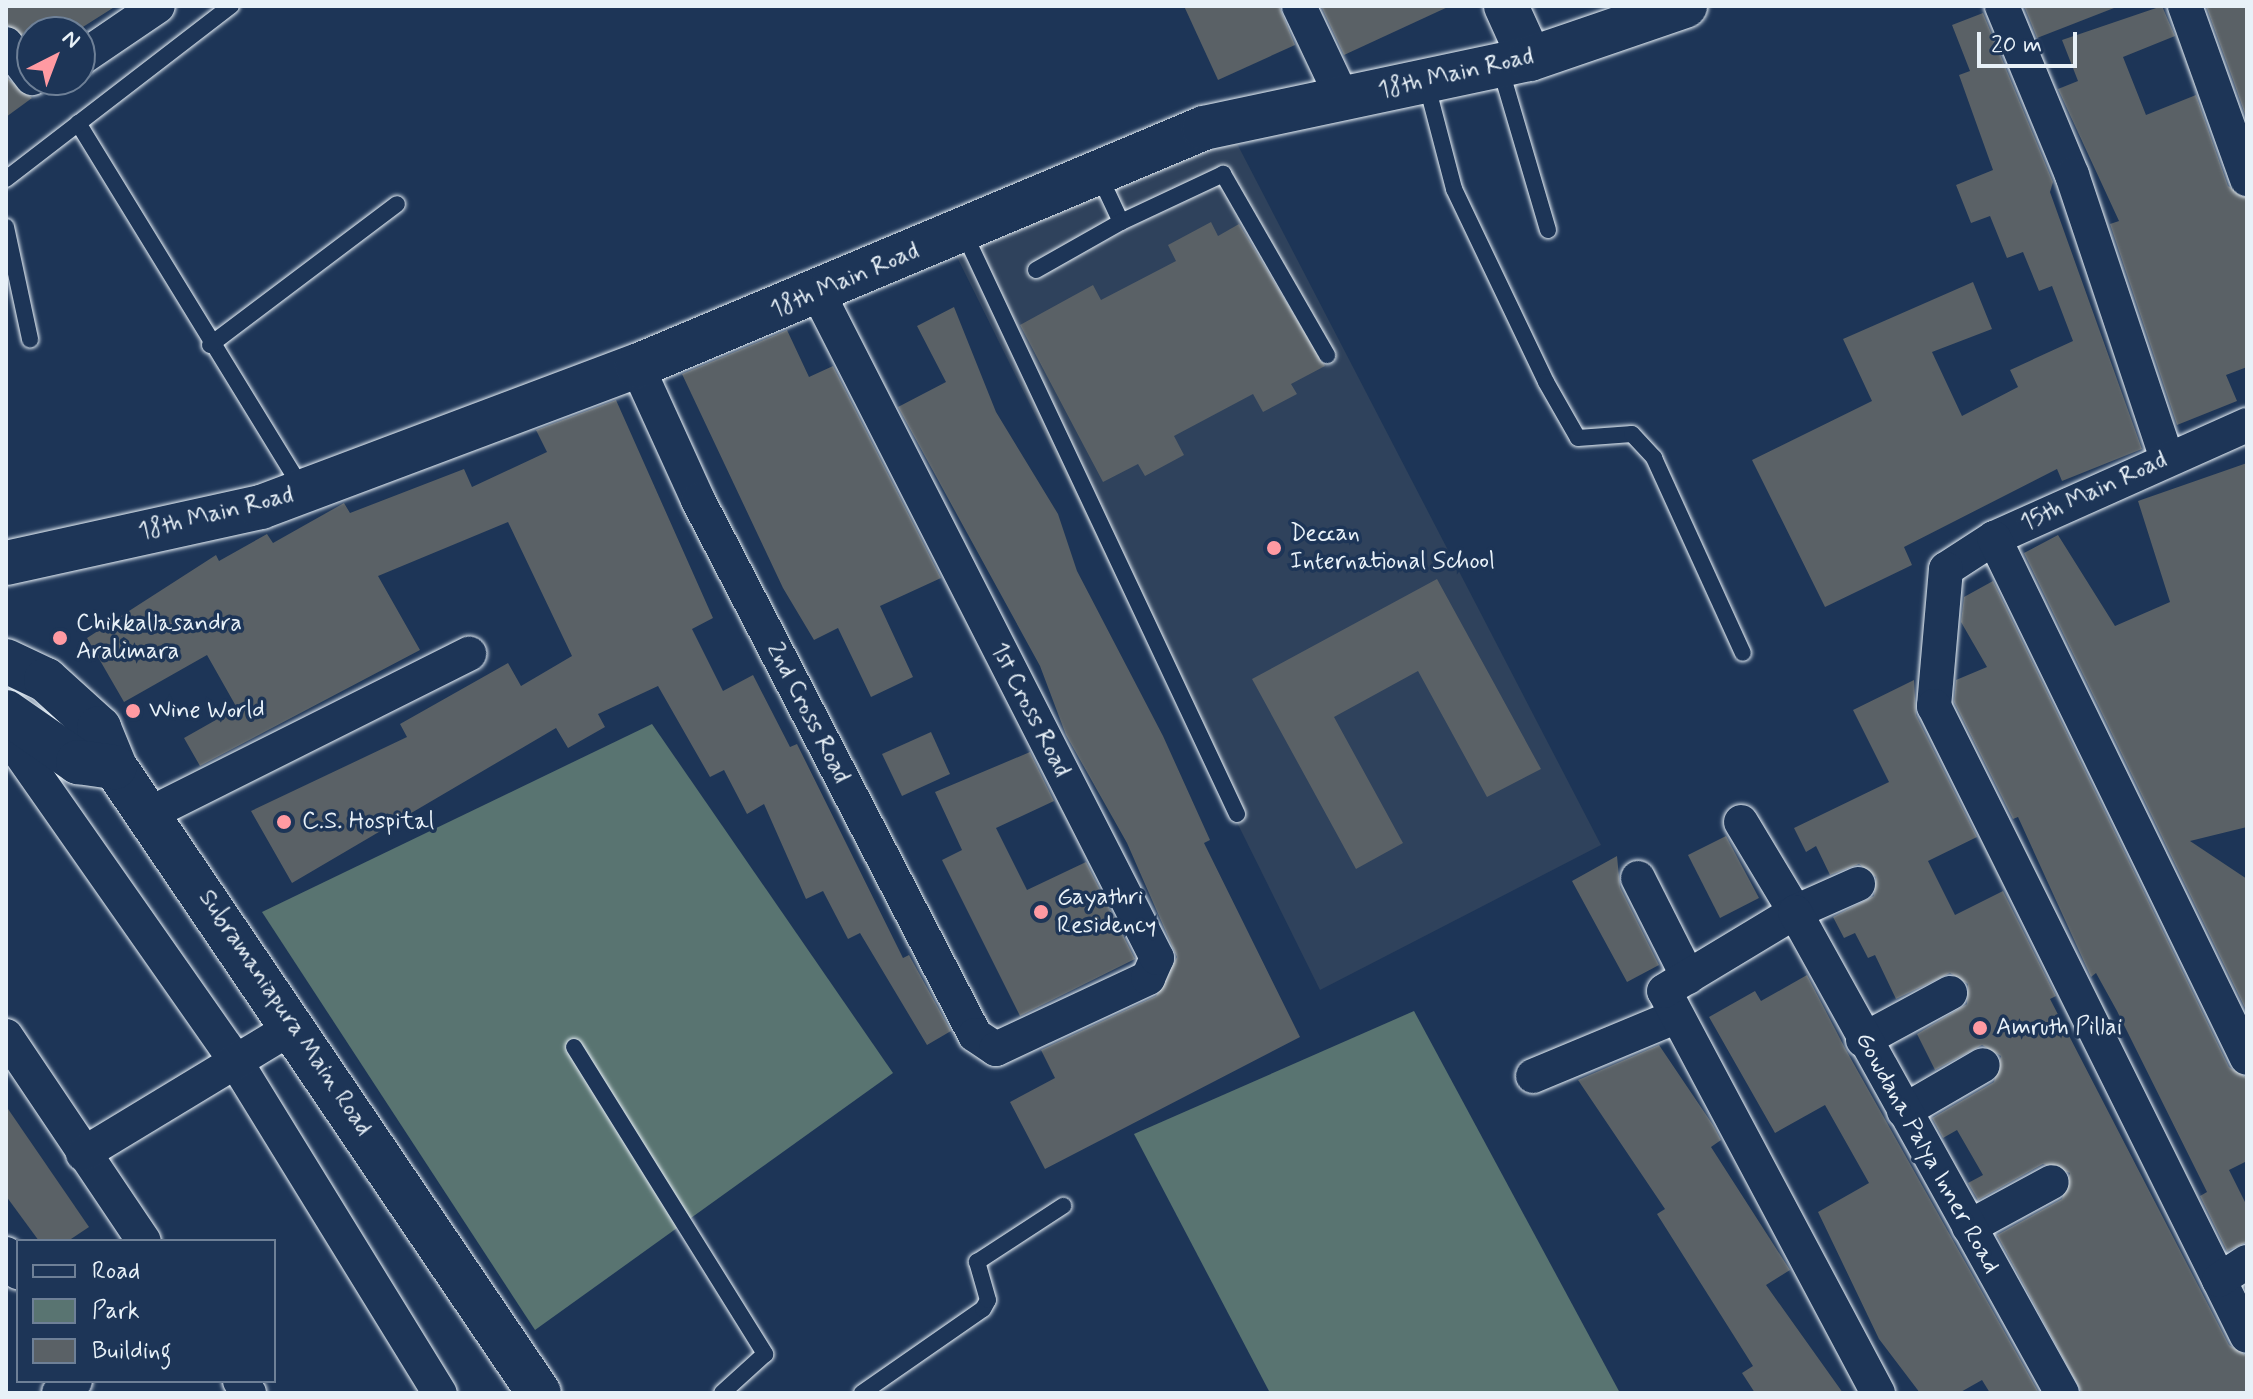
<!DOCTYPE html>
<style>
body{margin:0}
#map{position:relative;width:2253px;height:1399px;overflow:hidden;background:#1d3557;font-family:Mynerve,sans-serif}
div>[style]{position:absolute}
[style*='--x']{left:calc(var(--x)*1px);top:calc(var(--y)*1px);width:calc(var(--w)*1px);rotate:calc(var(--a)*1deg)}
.built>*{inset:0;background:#2f425c}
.green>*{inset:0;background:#597471}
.building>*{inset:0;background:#5a6166}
.roads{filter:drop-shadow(0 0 2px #e8f1f8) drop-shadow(0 0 2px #e8f1f8)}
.lane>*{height:16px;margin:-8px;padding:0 8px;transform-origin:8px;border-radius:8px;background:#1d3557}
.street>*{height:34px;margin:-17px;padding:0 17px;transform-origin:17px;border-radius:17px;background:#1d3557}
.secondary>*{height:44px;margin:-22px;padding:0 22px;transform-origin:22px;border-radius:22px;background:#1d3557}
.dots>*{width:22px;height:22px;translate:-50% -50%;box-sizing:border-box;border:4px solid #1d3557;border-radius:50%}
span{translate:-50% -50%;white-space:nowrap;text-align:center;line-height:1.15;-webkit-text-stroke:7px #1d3557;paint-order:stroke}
.street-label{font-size:24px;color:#e8f1f8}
.poi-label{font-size:24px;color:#e8f1f8}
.left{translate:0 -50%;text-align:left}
.frame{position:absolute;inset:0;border:8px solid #e8f1f8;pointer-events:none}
.legend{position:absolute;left:16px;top:1239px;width:260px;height:144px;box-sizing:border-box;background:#1d3557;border:2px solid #6e8097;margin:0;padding:10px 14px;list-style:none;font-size:24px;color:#e8f1f8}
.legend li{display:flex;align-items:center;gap:16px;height:40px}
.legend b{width:40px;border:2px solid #6e8097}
.north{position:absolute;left:16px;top:16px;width:80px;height:80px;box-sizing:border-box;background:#1d3557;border:2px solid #6e8097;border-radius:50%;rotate:42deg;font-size:22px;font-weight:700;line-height:32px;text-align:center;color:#e8f1f8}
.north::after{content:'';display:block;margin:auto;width:28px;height:36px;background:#ff9aa2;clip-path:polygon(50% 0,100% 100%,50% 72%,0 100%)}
.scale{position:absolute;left:1977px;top:32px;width:100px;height:36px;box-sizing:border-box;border:4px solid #e8f1f8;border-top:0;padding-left:10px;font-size:24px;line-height:28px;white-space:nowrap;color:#e8f1f8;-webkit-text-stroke:6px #1d3557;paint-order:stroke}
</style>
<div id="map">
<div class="built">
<div style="clip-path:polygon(1232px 134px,1601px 845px,1320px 990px,954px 251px)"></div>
</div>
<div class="green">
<div style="clip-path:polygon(652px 724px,893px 1073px,535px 1330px,262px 912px)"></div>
<div style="clip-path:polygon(1414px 1011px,1620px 1393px,1270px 1393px,1134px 1134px)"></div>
</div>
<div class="building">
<div style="clip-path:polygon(6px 6px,116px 6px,75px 32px,32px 32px,32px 45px,6px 24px)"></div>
<div style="clip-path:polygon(1184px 6px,1279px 6px,1295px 45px,1218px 80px)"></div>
<div style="clip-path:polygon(1321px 6px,1450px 6px,1344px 55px)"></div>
<div style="clip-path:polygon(2024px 6px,2114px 6px,2114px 8px,2037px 38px)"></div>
<div style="clip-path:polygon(2162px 6px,2175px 36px,2123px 57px,2146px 115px,2196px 95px,2228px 186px,2247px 198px,2247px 367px,2226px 375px,2237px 401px,2177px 425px,2110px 224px,2119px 221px,2058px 89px,2078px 81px,2062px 40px)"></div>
<div style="clip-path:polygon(2206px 6px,2247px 6px,2247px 120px,2233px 80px)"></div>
<div style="clip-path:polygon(1983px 13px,2053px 182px,2050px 192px,2142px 449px,2062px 481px,2057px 469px,1904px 547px,1912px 565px,1825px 607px,1752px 460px,1872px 401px,1843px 339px,1973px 282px,1992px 329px,1932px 352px,1962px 416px,2018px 387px,2010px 370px,2073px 341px,2052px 286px,2039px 291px,2023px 252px,2007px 258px,1990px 216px,1971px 223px,1956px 185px,1993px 170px,1959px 75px,1970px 71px,1952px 25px)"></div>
<div style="clip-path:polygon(6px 77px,32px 98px,6px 117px)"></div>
<div style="clip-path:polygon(1211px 222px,1218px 236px,1239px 224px,1325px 366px,1291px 384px,1297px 394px,1263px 412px,1253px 394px,1174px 436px,1184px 455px,1145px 476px,1138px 464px,1103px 482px,1020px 325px,1093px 285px,1101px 300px,1176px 261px,1168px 245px)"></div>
<div style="clip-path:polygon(954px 307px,996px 412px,1058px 514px,1077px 571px,1163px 736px,1210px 840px,1204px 843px,1300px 1037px,1045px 1169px,1010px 1102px,1055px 1078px,1041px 1050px,1156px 996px,1177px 957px,1127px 843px,1066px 735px,1040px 666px,898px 407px,946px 382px,917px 326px)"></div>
<div style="clip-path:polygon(787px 330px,809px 377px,833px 366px,941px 578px,880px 606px,913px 677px,871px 697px,838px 628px,814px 640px,783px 588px,682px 374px)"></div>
<div style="clip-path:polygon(616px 400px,713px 618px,692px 629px,723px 691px,753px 675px,790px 747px,797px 744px,903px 958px,909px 955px,951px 1031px,927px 1045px,860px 933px,848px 939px,823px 891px,806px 899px,764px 804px,747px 814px,724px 770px,710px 777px,658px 686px,598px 714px,605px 727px,568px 748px,556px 728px,292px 883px,251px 811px,407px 737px,400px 724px,508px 663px,521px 686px,572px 656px,508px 522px,378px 576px,420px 650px,200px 766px,184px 738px,237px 708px,207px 655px,124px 702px,87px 638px,216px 555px,219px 561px,267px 534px,273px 543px,344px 503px,350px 513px,464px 469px,472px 487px,547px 452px,536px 430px)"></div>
<div style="clip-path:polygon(2247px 463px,2247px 827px,2190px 841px,2247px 879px,2247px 1012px,2024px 553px,2058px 535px,2115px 626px,2170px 602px,2138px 501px)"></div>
<div style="clip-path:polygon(1437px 579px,1541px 769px,1487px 797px,1418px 671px,1334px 717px,1403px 843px,1356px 869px,1252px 679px)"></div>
<div style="clip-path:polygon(1993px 581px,2229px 1067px,2247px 1078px,2247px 1161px,2229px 1170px,2247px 1206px,2247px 1242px,2227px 1251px,2200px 1196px,2207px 1192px,2117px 1011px,2096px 973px,2091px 977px,2018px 817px,2013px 819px,1954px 702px,1956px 680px,1987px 667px,1961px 622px,1964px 597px)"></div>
<div style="clip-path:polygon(1914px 680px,1916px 715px,1977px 837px,1928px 861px,1955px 915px,2003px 891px,2056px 996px,2050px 999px,2229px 1345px,2247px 1356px,2247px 1393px,2082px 1393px,1997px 1235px,2062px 1199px,2070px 1173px,2043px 1164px,1978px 1200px,1968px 1183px,1983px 1175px,1957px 1130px,1943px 1138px,1932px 1118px,1994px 1082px,2001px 1056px,1982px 1045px,1935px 1070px,1917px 1034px,1967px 1004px,1968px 984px,1950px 973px,1896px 999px,1875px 955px,1868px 958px,1855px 933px,1844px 938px,1833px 917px,1874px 896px,1876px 877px,1859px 864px,1830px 875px,1816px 846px,1806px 852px,1794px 828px,1889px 782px,1853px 710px)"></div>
<div style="clip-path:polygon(931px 732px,950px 774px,902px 796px,882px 754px)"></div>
<div style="clip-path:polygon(1030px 752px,1054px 801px,996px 828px,1027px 890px,1086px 862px,1135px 959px,1020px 1016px,942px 860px,962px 850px,935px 792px)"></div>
<div style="clip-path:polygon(1726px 836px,1759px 898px,1720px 918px,1688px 855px)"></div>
<div style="clip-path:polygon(1617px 856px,1620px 887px,1659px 965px,1627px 982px,1572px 881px)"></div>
<div style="clip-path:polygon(1807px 975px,1846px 1050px,2039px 1393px,1990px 1393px,1982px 1380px,1959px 1393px,1920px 1393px,1879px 1339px,1818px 1212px,1869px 1183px,1825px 1105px,1775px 1133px,1709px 1017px,1755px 991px,1761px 1001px)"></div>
<div style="clip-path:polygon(1659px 1045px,1713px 1125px,1721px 1140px,1711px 1147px,1790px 1270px,1766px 1285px,1843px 1393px,1755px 1393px,1742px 1373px,1753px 1366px,1657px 1214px,1665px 1209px,1578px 1080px)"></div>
<div style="clip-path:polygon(6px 1106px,89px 1227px,68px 1241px,39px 1241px,6px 1196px)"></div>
</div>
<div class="roads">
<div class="lane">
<div style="--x:1500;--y:67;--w:170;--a:73.6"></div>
<div style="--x:1426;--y:82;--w:111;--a:75.3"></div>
<div style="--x:1454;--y:189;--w:214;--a:64.5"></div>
<div style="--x:1546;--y:382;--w:64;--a:60.3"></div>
<div style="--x:1578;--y:438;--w:54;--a:-4.2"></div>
<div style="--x:1632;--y:434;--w:33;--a:47"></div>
<div style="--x:1654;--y:458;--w:214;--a:65.5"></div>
<div style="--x:78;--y:123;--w:430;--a:58.5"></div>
<div style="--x:1099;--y:175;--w:52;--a:64.9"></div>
<div style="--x:1121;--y:222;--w:113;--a:-25.2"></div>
<div style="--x:1223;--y:174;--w:209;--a:60.1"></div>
<div style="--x:6;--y:179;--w:284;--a:-37.6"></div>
<div style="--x:6;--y:227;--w:115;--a:77.9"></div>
<div style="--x:964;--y:233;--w:642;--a:64.83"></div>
<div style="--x:1036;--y:270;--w:98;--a:-29.5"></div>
<div style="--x:210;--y:345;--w:234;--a:-37"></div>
<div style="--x:574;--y:1047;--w:362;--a:58.1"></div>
<div style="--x:765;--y:1354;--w:58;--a:137.8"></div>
<div style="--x:862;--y:1393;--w:147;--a:-34.8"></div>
<div style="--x:983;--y:1309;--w:10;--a:-61"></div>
<div style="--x:988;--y:1300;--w:40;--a:-106"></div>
<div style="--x:977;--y:1262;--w:103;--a:-33.1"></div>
</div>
<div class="street">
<div style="--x:1299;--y:6;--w:103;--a:64.7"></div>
<div style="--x:2002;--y:6;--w:183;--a:67.5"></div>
<div style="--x:2072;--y:175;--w:299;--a:71.5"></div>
<div style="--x:2185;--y:6;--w:184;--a:70.3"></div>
<div style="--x:6;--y:44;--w:43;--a:52.6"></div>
<div style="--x:80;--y:59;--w:94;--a:-34.2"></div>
<div style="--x:637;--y:366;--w:147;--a:65.5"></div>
<div style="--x:698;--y:500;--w:602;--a:62.63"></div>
<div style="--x:975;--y:1035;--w:25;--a:34"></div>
<div style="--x:996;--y:1049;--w:168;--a:-25"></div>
<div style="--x:1148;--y:978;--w:22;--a:-66"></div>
<div style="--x:1157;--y:958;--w:746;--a:-117.01"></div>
<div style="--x:2247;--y:425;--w:277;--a:155.9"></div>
<div style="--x:1994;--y:538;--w:57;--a:147.1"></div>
<div style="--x:1946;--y:569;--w:138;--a:95"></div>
<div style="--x:1934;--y:706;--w:703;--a:63.58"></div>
<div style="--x:1994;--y:538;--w:578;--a:64.06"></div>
<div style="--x:6;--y:733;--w:401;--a:55"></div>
<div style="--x:236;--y:1062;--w:389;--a:58.4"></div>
<div style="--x:151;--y:813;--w:356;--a:-26.6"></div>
<div style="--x:1741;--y:822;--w:105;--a:59"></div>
<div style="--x:1795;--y:912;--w:69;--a:-24"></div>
<div style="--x:1638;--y:878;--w:111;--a:63.2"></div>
<div style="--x:6;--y:1036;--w:247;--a:56.1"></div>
<div style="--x:1863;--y:1040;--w:99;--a:-28.4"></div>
<div style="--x:1533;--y:1076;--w:151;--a:-22.6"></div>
<div style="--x:1904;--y:1111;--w:91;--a:-30.2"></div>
<div style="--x:83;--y:1154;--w:247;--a:-31.2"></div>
<div style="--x:1969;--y:1227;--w:94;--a:-28.5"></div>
<div style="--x:6;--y:1254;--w:22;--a:56"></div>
<div style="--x:2219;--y:1280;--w:33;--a:-33"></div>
<div style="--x:240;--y:1381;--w:15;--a:53"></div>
<div style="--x:59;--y:1393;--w:20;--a:-37"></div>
<div style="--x:1878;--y:1393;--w:455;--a:-118"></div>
<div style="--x:1664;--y:991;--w:153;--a:-31.1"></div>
<div style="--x:1795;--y:912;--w:550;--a:60.97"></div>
</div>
<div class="secondary">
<div style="--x:1506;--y:6;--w:58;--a:65.6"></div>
<div style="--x:6;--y:563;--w:261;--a:-12.4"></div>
<div style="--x:261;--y:507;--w:402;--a:-20.6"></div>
<div style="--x:637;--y:366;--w:615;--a:-22.77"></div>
<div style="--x:1204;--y:128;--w:333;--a:-12"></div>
<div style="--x:1530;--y:59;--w:164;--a:-18.9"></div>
<div style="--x:6;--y:661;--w:44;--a:25.4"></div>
<div style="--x:46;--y:680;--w:72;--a:42.2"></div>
<div style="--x:99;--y:728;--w:42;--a:67.7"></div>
<div style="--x:115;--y:767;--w:756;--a:55.89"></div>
<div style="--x:6;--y:712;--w:88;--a:34.8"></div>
<div style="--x:78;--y:762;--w:37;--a:8"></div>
</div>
</div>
<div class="dots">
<div style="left:1274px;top:548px;background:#ff9aa2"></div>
<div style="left:60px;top:638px;background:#ff9aa2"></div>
<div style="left:133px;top:711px;background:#ff9aa2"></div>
<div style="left:284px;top:822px;background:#ff9aa2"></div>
<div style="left:1041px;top:912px;background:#ff9aa2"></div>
<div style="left:1980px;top:1028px;background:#ff9aa2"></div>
</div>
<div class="street-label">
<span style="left:1456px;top:74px;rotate:-13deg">18th Main Road</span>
<span style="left:845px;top:281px;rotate:-23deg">18th Main Road</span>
<span style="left:2094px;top:492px;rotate:-25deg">15th Main Road</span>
<span style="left:216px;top:514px;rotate:-14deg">18th Main Road</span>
<span style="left:1030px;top:710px;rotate:63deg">1st Cross Road</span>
<span style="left:808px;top:713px;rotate:63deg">2nd Cross Road</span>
<span style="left:285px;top:1013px;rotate:56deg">Subramaniapura Main Road</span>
<span style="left:1927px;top:1153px;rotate:61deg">Gowdana Palya Inner Road</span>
</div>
<div class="poi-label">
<span class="left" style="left:1290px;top:548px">Deccan<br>International School</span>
<span class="left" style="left:76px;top:638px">Chikkallasandra<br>Aralimara</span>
<span class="left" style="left:149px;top:711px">Wine World</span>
<span class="left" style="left:302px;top:822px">C.S. Hospital</span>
<span class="left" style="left:1057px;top:912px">Gayathri<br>Residency</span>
<span class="left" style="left:1996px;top:1028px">Amruth Pillai</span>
</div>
<div class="frame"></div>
<ul class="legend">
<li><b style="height:10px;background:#1d3557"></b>Road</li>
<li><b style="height:22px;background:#597471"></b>Park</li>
<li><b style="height:22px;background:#5a6166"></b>Building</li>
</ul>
<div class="north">N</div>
<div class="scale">20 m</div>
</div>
